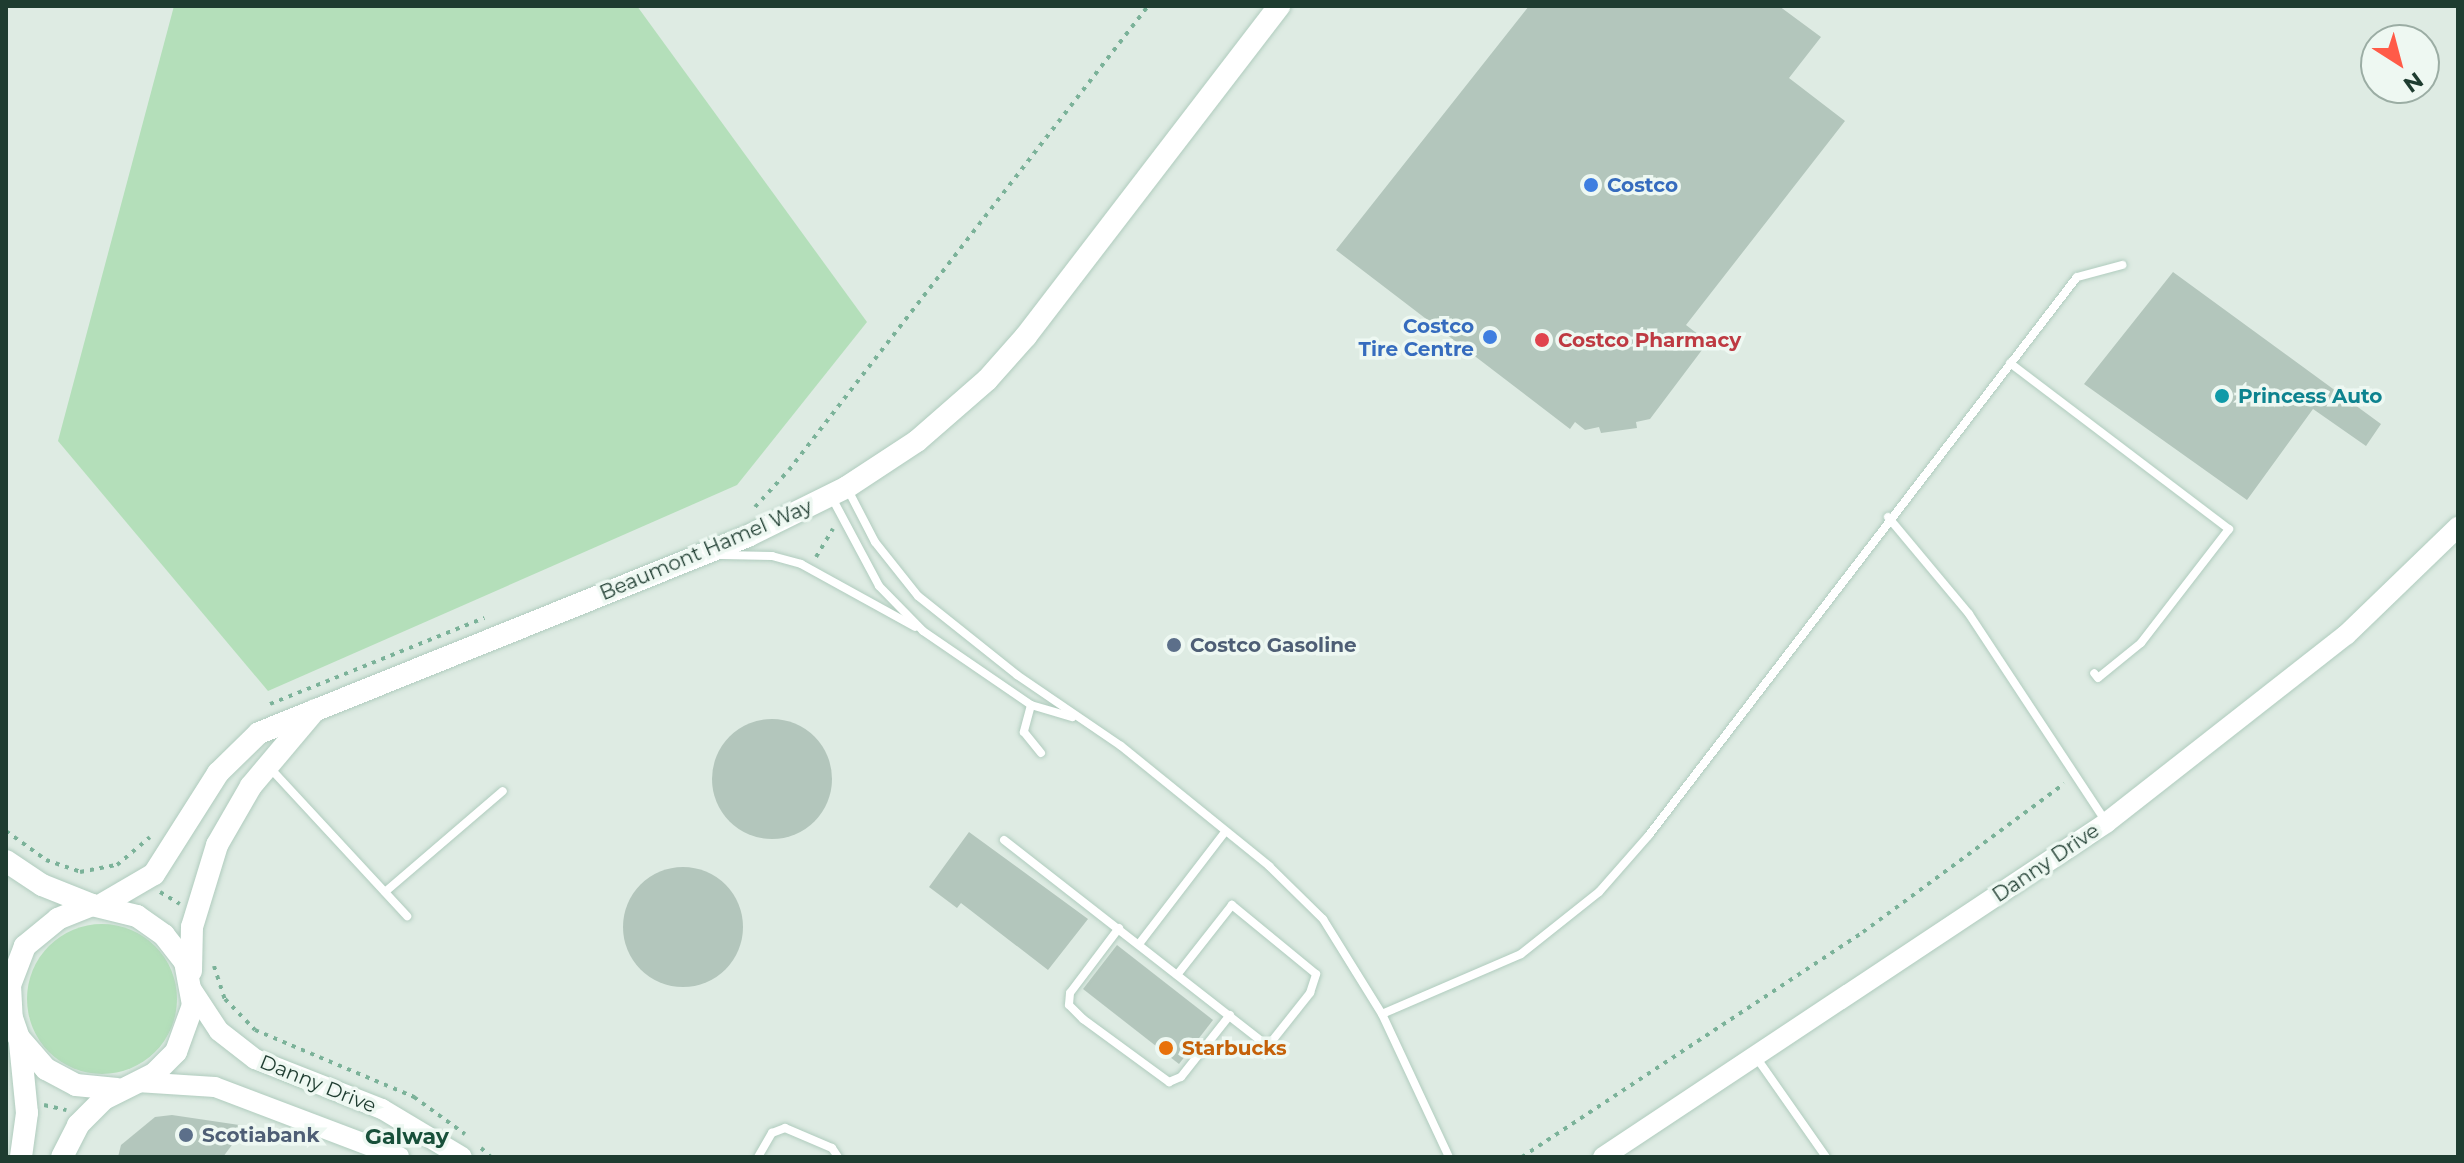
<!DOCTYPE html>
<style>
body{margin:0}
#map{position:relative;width:2464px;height:1163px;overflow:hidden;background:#deebe3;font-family:Montserrat,sans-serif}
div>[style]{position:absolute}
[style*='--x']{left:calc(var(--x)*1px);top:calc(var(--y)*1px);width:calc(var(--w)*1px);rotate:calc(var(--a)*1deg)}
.green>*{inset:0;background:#b4dfba}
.round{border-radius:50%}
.building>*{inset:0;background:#b3c6bc}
.path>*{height:4px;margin-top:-2px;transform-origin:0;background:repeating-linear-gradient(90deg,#7bb299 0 4px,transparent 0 10px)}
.roads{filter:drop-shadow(0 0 2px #b0ccbe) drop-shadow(0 0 2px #b0ccbe)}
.service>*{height:8px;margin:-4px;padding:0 4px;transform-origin:4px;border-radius:4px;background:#fff}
.tertiary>*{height:20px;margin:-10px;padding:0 10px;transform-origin:10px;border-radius:10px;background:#fff}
.secondary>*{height:22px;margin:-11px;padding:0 11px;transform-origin:11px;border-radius:11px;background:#fff}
.dots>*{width:22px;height:22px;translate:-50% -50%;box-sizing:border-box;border:4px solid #eef8f2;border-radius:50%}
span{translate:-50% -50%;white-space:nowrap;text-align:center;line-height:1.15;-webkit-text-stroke:7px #eef8f2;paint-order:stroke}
.shop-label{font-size:20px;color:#366cbe;font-weight:700}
.left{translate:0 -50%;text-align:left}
.right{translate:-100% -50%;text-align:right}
.health-label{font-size:20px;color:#be3a42;font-weight:700}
.culture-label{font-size:20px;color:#0d838f;font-weight:700}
.street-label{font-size:20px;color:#1e3c30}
.service-label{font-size:20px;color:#4e5e75;font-weight:700}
.food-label{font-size:20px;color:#c56008;font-weight:700}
.neighbourhood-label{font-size:22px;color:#18503a;font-weight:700}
.frame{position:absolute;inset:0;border:8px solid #1e3c30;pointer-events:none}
.north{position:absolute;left:2360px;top:24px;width:80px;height:80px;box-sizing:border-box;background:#eef8f2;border:2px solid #9bada4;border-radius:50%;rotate:144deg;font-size:22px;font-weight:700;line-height:32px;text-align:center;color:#1e3c30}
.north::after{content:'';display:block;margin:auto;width:28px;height:36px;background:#ff5b48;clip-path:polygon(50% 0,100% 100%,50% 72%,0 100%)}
</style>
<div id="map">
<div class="green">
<div style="clip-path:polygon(174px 6px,637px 6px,867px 322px,737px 485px,268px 691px,58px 441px)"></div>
<div class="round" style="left:27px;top:924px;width:150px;height:150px"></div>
</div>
<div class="building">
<div style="clip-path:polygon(1529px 6px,1779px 6px,1821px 37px,1789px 78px,1845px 121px,1686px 325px,1708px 342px,1650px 419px,1636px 422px,1637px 428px,1601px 433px,1599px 427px,1585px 430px,1575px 422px,1570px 429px,1336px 250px)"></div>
<div style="clip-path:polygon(2173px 272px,2381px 424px,2366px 446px,2313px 409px,2247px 500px,2084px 384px)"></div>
<div class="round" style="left:712px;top:719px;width:120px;height:120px"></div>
<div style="clip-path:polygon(969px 832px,1088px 919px,1048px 970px,961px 903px,957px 908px,929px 887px)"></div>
<div class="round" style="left:623px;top:867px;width:120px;height:120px"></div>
<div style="clip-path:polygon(1117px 945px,1213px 1020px,1179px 1064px,1083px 989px)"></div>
<div style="clip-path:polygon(172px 1115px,246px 1126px,223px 1157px,118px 1157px,121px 1145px,155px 1117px)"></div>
</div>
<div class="path">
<div style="--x:755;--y:507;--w:50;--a:-47.4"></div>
<div style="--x:789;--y:470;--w:587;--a:-52.27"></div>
<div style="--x:816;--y:557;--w:33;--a:-59"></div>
<div style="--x:270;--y:704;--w:231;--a:-21.9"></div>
<div style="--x:6;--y:831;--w:49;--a:35.9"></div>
<div style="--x:46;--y:860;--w:36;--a:19"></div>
<div style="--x:80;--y:872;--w:38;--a:-11"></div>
<div style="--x:117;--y:865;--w:43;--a:-40.3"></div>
<div style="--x:160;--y:892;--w:23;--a:31"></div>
<div style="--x:214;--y:966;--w:35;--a:72"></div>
<div style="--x:225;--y:999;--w:43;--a:45.9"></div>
<div style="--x:255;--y:1030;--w:173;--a:22.8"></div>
<div style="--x:414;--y:1097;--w:63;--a:36"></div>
<div style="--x:44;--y:1105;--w:23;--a:13"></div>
<div style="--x:481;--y:1148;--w:13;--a:42"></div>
<div style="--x:1522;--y:1157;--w:409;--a:-33.4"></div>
<div style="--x:1863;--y:932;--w:250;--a:-36.4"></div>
</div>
<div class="roads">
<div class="service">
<div style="--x:2010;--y:363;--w:275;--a:37.2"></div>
<div style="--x:2229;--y:529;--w:144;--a:127.7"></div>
<div style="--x:2141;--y:643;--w:55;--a:140.9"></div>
<div style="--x:2098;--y:678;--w:6;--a:-129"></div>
<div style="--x:847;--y:488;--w:61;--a:62.6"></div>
<div style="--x:875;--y:542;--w:69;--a:51.5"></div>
<div style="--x:918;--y:596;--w:127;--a:38.6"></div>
<div style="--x:1017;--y:675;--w:126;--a:34.3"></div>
<div style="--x:1121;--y:746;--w:191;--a:39"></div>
<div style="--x:1269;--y:866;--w:76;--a:44.5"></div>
<div style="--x:1323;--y:919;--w:112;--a:58.2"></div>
<div style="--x:1382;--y:1014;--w:158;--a:64.9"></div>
<div style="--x:831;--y:496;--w:102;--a:61.9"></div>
<div style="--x:879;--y:586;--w:63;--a:45.6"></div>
<div style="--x:923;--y:631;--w:131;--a:34.4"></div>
<div style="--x:1031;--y:705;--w:43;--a:16.3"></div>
<div style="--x:1888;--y:517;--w:126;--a:50.1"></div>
<div style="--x:1969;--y:614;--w:249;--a:56.6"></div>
<div style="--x:722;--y:555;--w:50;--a:1.1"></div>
<div style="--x:772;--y:556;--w:30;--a:15"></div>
<div style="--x:801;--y:564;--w:130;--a:28.9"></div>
<div style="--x:1031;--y:705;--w:28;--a:105"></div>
<div style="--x:1024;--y:732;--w:27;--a:51"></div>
<div style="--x:270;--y:768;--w:202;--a:47.2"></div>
<div style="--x:1004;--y:840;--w:335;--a:38"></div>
<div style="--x:1268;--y:1046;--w:68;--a:-51.6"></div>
<div style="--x:1310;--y:993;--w:20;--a:-72"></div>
<div style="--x:1316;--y:974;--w:109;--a:-140.6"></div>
<div style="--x:1232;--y:905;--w:89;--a:128.2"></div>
<div style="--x:385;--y:892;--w:155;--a:-40.6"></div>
<div style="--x:1119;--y:928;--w:81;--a:127"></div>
<div style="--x:1070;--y:993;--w:12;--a:95"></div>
<div style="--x:1069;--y:1005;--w:20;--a:45"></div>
<div style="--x:1083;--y:1019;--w:107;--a:36.2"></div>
<div style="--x:1169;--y:1082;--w:13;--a:-23"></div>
<div style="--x:1181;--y:1077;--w:79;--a:-51.7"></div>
<div style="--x:1139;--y:944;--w:141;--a:-52.5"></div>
<div style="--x:1382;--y:1014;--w:151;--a:-23.3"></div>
<div style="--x:1521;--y:954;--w:100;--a:-38.5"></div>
<div style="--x:1599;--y:892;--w:76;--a:-48.7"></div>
<div style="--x:1649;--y:835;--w:703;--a:-52.51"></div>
<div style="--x:2077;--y:277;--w:47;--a:-14.9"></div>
<div style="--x:1756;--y:1057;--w:122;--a:55"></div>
<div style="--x:758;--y:1157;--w:28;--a:-60"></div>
<div style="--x:772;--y:1133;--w:14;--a:-21"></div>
<div style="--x:785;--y:1128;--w:51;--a:23.1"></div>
<div style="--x:832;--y:1148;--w:11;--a:56"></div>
</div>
<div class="tertiary">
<div style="--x:192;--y:990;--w:49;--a:56.6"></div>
<div style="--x:219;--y:1031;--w:46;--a:37.9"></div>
<div style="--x:255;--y:1059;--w:136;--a:21.5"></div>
<div style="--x:382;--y:1109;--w:93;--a:31"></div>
<div style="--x:137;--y:1082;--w:78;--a:3.7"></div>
<div style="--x:215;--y:1087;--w:197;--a:20.8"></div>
<div style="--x:1603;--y:1157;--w:604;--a:-33.58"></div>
<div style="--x:2106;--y:823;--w:305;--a:-38.1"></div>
<div style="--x:2346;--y:635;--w:156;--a:-44"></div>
</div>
<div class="secondary">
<div style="--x:6;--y:861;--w:43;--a:33.7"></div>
<div style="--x:42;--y:885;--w:54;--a:21.8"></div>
<div style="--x:101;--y:905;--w:61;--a:-30.3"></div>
<div style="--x:154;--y:874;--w:120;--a:-57.6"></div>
<div style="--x:218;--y:773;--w:57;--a:-44.3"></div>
<div style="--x:259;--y:733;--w:527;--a:-21.94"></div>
<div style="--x:748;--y:536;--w:110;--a:-26.3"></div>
<div style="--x:847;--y:487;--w:84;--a:-33.3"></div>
<div style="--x:917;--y:441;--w:93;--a:-41.1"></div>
<div style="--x:987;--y:380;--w:59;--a:-48.4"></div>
<div style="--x:1026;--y:336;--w:416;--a:-52.5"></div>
<div style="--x:191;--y:971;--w:44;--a:-88.7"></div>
<div style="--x:192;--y:927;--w:86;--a:-73"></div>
<div style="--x:217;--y:845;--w:68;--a:-60"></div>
<div style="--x:251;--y:786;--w:99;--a:-49.9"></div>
<div style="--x:20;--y:1043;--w:70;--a:84.3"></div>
<div style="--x:27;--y:1113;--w:44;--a:97.8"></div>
<div style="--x:62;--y:1157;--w:36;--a:-63"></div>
<div style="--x:78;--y:1125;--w:37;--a:-45"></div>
<div style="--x:104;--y:1099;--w:56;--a:-26.6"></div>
<div style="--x:154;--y:1074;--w:31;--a:-45"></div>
<div style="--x:176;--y:1052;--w:50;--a:-70.1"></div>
<div style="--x:193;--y:1005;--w:44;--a:-100.5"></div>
<div style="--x:185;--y:962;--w:34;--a:-128"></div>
<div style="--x:164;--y:935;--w:33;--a:-145"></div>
<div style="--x:137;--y:916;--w:46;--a:-166.3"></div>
<div style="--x:92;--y:905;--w:37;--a:158"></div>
<div style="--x:58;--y:919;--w:43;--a:140.7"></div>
<div style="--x:25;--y:946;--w:42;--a:111"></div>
<div style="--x:10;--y:985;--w:33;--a:87"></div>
<div style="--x:12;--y:1018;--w:21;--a:71"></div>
<div style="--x:19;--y:1038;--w:41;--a:48.9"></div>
<div style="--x:46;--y:1069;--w:34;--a:28"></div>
<div style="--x:76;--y:1085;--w:41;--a:5.6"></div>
</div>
</div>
<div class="dots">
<div style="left:1591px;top:185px;background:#3f7fe0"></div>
<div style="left:1490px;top:337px;background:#3f7fe0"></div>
<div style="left:1542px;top:340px;background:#e0444e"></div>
<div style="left:2222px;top:396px;background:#0f9aa8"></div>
<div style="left:1174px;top:645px;background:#5c6f8a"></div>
<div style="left:1166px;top:1048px;background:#e8710a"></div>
<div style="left:186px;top:1135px;background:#5c6f8a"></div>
</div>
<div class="shop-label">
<span class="left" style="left:1607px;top:185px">Costco</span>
<span class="right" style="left:1474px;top:338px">Costco<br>Tire Centre</span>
</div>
<div class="health-label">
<span class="left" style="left:1558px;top:340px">Costco Pharmacy</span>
</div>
<div class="culture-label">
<span class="left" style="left:2238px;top:396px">Princess Auto</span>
</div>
<div class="street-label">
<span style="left:706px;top:550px;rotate:-23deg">Beaumont Hamel Way</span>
<span style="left:2046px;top:863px;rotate:-34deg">Danny Drive</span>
<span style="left:318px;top:1084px;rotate:22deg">Danny Drive</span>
</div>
<div class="service-label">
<span class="left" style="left:1190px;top:645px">Costco Gasoline</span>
<span class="left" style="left:202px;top:1135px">Scotiabank</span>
</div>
<div class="food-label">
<span class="left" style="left:1182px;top:1048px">Starbucks</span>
</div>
<div class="neighbourhood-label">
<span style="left:407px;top:1137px">Galway</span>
</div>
<div class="frame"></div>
<div class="north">N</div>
</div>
